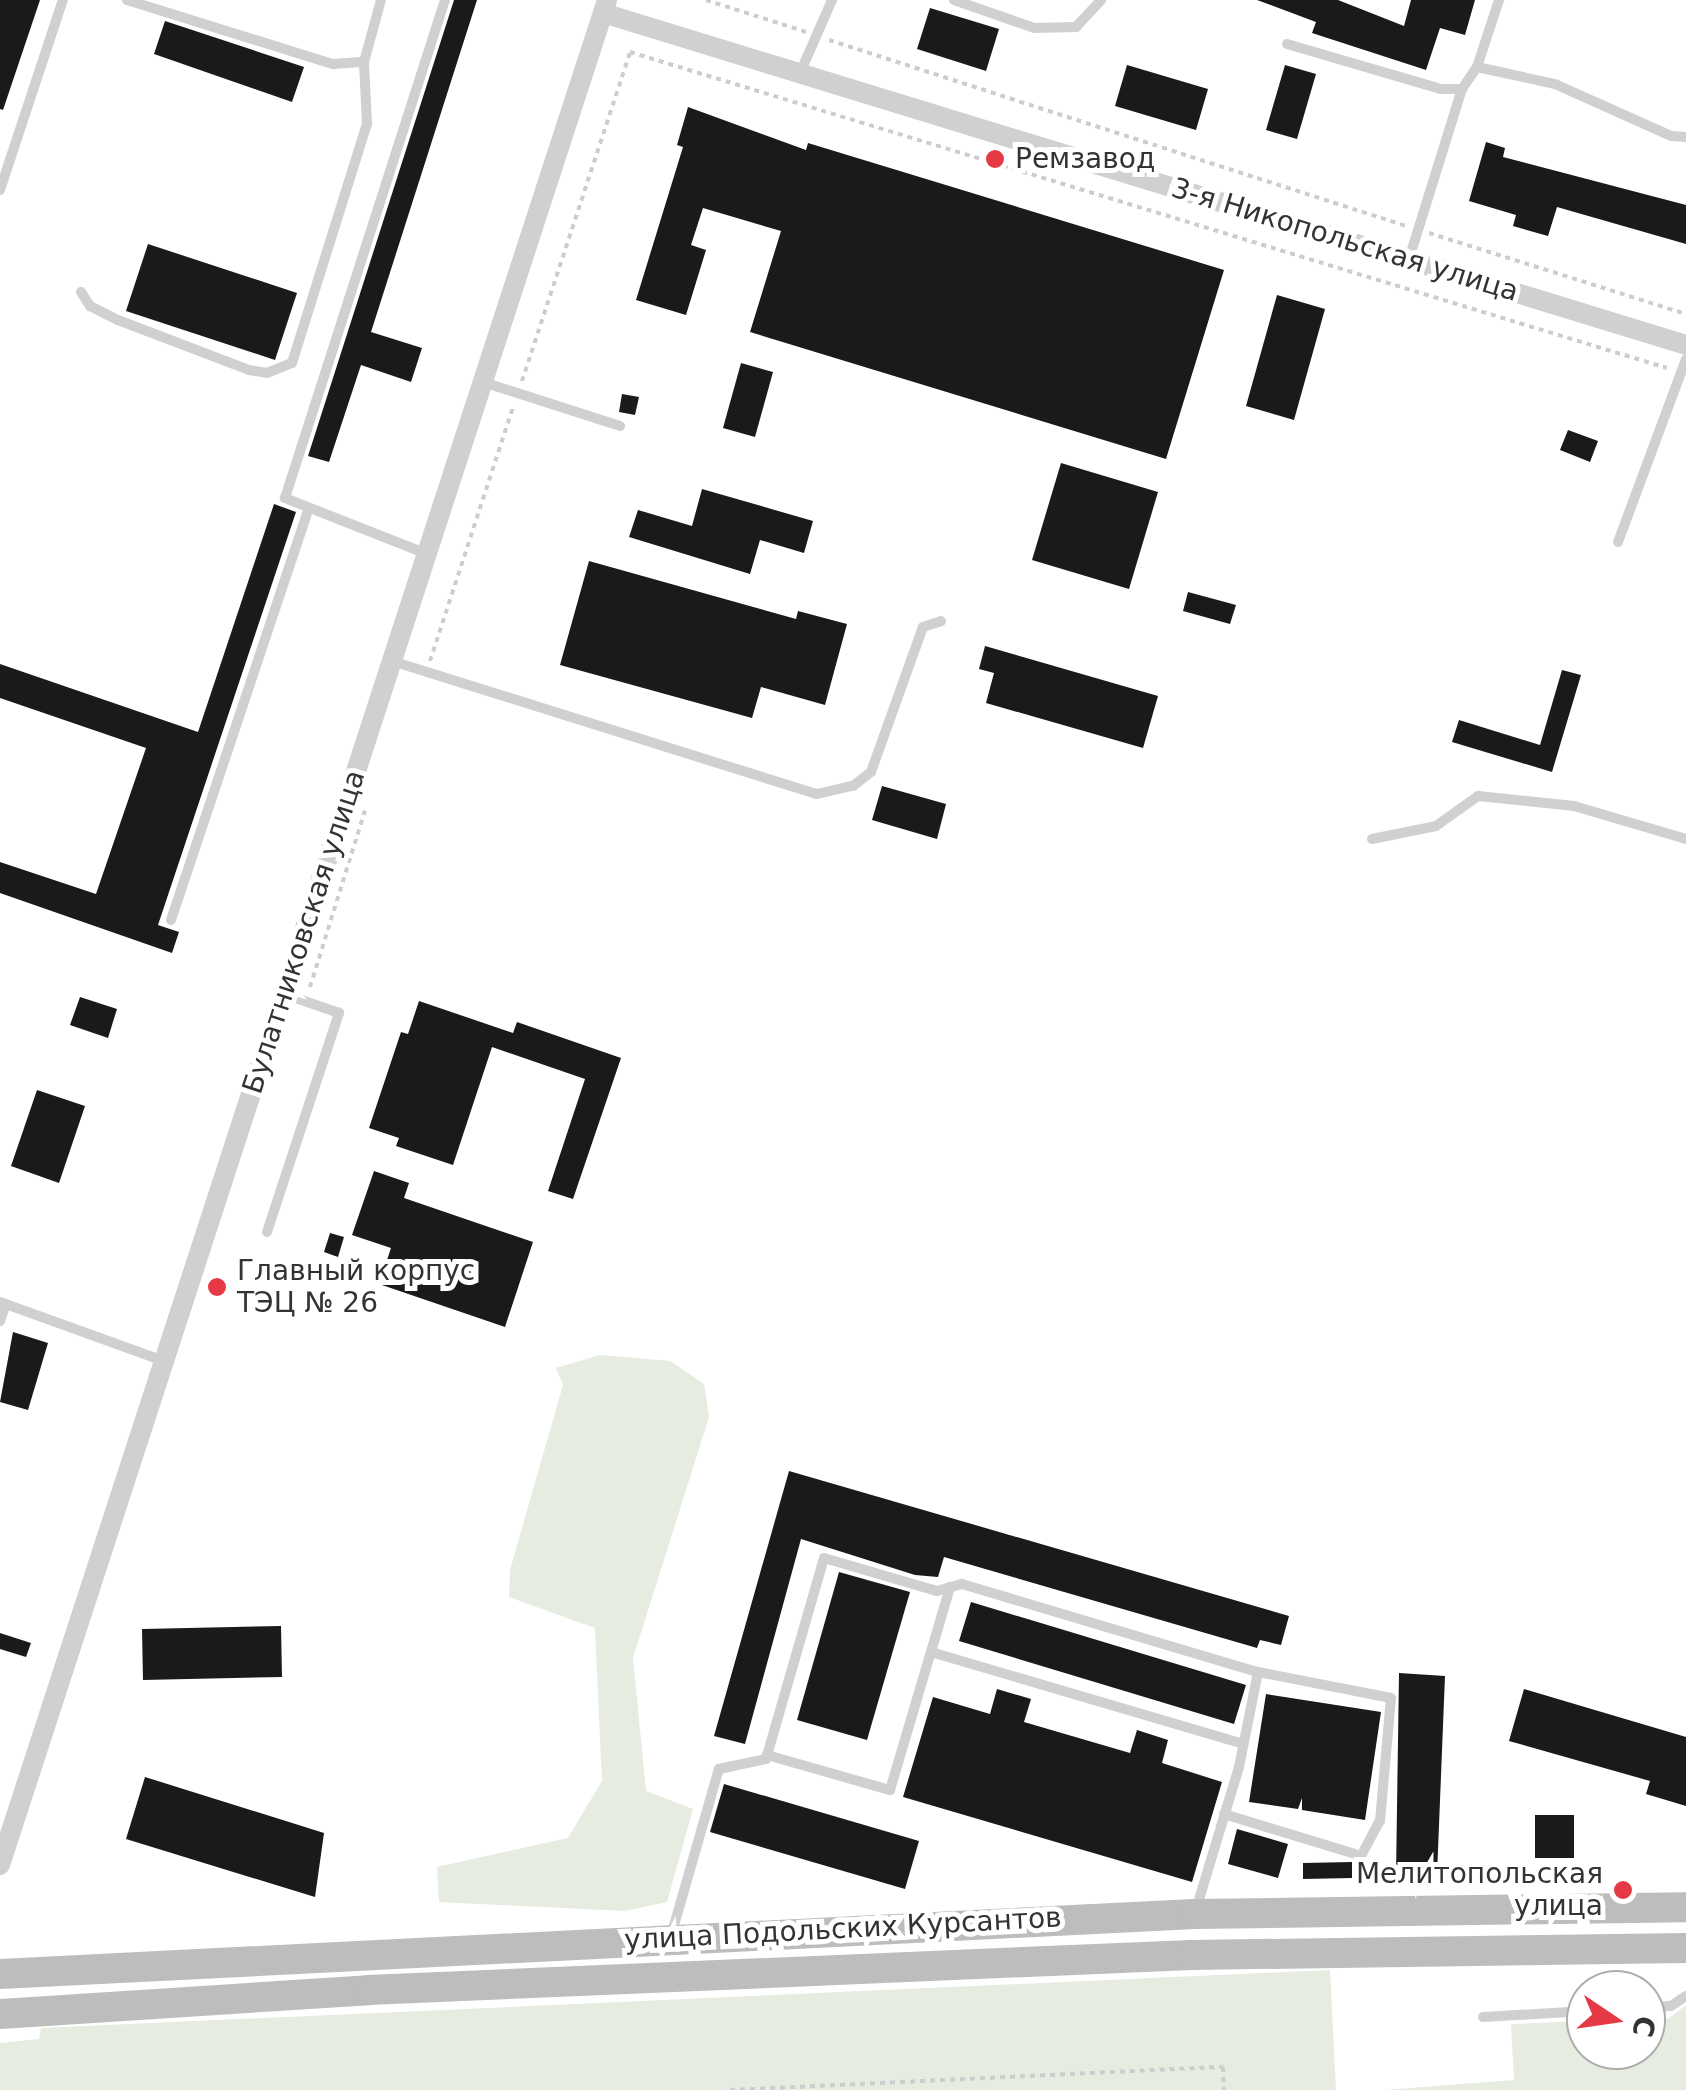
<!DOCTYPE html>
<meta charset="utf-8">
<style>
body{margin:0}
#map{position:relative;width:1686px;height:2090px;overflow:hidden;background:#fff;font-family:"DejaVu Sans",sans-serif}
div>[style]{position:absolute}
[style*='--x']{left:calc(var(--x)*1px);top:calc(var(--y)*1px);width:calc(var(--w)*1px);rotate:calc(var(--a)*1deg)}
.green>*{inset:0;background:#e6ecdf}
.building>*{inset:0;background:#1a1a1a}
.path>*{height:4px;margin-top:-2px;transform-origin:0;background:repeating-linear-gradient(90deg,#cdcdcd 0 5px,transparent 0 10px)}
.service>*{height:10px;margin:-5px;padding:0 5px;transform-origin:5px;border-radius:5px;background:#d0d0d0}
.minor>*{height:20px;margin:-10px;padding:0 10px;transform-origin:10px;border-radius:10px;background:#d0d0d0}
.secondary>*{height:30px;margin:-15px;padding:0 15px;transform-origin:15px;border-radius:15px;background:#bdbdbd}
.dots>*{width:28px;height:28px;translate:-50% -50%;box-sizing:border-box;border:5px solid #fff;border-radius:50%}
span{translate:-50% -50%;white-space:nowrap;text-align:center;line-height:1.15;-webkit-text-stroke:10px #fff;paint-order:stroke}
.poi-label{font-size:28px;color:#333}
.left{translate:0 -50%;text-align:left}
.right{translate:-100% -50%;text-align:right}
.street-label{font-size:28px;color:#333}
.north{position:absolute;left:1566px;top:1970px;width:100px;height:100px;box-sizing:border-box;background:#fff;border:2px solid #adadad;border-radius:50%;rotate:103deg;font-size:28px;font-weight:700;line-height:40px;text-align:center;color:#333}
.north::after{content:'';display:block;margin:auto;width:35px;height:45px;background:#e63946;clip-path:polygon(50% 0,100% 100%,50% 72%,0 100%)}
</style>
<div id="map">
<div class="green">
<div style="clip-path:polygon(600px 1355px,670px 1361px,704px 1384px,709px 1417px,633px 1658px,646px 1791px,693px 1809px,667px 1902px,625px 1911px,439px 1902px,437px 1867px,568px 1838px,602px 1781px,595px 1628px,509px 1597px,510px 1570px,563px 1385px,556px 1368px)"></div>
<div style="clip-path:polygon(1330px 1970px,1336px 2090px,0 2090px,0 2043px,39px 2039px,41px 2028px)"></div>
<div style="clip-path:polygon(1686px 2005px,1686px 2090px,1385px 2090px,1514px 2080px,1511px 2024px,1586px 2021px,1586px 2050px,1646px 2050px,1646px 2019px,1668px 2019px)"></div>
</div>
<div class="building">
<div style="clip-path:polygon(0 0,40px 0,3px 110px,0 109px)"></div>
<div style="clip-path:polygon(477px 0,371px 332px,422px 348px,411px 382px,361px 365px,329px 462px,308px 456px,454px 0)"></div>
<div style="clip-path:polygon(1257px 0,1338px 0,1404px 26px,1411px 0,1475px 0,1465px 35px,1440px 28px,1426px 70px,1312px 33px,1316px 22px)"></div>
<div style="clip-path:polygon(930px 8px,999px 29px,986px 71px,917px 49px)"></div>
<div style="clip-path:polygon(165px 21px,304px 67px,292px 102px,154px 54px)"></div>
<div style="clip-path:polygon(1127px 65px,1208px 89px,1196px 130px,1115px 106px)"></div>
<div style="clip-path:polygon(1285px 65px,1316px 74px,1297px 139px,1266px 130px)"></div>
<div style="clip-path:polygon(688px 107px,806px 150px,808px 143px,1224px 270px,1166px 459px,750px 332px,781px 231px,703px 208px,691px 245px,706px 250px,686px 315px,636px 300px,683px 147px,677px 145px)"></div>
<div style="clip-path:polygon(1486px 142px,1505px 148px,1503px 157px,1686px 205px,1686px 244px,1557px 207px,1548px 236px,1513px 226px,1516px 215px,1469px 201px)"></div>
<div style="clip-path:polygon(148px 244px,297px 293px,275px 360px,126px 311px)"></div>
<div style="clip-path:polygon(1277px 295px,1325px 309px,1294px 420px,1246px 406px)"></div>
<div style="clip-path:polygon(741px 363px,773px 372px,755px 437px,723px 428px)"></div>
<div style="clip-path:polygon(622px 394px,639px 397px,635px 415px,619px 412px)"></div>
<div style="clip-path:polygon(1568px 430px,1598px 441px,1590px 462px,1560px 450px)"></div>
<div style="clip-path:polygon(1061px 463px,1158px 492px,1129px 589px,1032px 560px)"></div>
<div style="clip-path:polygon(702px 489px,813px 521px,804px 553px,760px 540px,750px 574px,629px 537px,638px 510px,692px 526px)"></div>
<div style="clip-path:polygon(274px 504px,296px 512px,158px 925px,179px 932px,172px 953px,0 893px,0 862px,96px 894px,146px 748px,0 698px,0 664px,198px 732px)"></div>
<div style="clip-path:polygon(589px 561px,796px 619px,798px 611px,847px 624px,825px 705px,761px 687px,752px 718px,560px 665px)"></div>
<div style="clip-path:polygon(1188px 592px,1236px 605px,1230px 624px,1183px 611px)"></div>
<div style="clip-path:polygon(985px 646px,1158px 696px,1143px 748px,986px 703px,994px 673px,979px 669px)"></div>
<div style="clip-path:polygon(1562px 670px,1581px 675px,1552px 772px,1452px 742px,1459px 720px,1540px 745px)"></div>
<div style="clip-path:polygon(882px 786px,946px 804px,937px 839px,872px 820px)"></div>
<div style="clip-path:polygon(80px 997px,117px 1009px,108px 1038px,70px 1025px)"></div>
<div style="clip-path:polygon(419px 1001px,513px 1033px,517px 1022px,621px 1058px,573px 1199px,548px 1191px,585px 1079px,492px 1047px,453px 1165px,396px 1146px,399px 1138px,369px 1128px,401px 1032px,408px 1034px)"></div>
<div style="clip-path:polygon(37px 1090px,85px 1106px,59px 1183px,11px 1166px)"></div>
<div style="clip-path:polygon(374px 1171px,409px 1183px,404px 1198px,533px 1242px,505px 1327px,379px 1284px,391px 1248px,352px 1235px)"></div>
<div style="clip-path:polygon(330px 1233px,344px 1237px,338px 1257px,324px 1252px)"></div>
<div style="clip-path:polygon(13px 1332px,48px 1343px,28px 1410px,0 1402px)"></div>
<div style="clip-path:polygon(789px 1471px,1289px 1616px,1281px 1645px,1260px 1640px,1257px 1648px,944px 1557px,938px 1577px,915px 1575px,801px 1539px,745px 1744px,714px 1736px)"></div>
<div style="clip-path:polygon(839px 1572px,910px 1592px,867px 1740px,797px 1720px)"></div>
<div style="clip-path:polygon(971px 1602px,1246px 1685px,1234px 1724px,959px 1641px)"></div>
<div style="clip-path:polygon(281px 1626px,282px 1677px,143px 1680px,142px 1629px)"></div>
<div style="clip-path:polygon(0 1633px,31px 1643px,26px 1657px,0 1649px)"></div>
<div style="clip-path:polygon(1399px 1673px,1445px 1676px,1437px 1875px,1396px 1876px)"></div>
<div style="clip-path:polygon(997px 1689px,1031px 1699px,1024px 1722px,1130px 1753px,1137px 1730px,1168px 1740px,1162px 1763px,1222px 1782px,1192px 1882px,903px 1797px,933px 1697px,990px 1714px)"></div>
<div style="clip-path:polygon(1524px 1689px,1686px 1737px,1686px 1806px,1646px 1794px,1650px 1781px,1509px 1741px)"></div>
<div style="clip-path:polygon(1266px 1694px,1381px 1712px,1365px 1820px,1302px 1810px,1302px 1798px,1298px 1809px,1249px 1802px)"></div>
<div style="clip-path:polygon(145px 1777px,324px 1833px,315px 1897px,126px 1839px)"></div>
<div style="clip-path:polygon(724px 1784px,919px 1841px,905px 1889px,710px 1832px)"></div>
<div style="clip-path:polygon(1535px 1815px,1574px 1815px,1574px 1858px,1535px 1858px)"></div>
<div style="clip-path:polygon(1237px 1829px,1288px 1844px,1278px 1878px,1228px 1864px)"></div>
<div style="clip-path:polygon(1352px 1862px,1352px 1878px,1303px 1879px,1303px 1863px)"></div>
</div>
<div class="path">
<div style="--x:706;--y:0;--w:105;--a:17.7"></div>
<div style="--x:829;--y:40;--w:606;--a:17.87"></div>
<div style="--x:1429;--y:233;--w:269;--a:17.5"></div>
<div style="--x:522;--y:381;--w:346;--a:-71.8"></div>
<div style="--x:630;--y:52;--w:1084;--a:16.95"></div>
<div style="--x:430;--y:661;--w:270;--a:-71.9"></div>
<div style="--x:310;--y:987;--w:185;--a:-72.7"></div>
<div style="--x:730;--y:2090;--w:494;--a:-2.7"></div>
<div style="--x:1223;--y:2067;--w:23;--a:88"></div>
</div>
<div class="service">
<div style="--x:127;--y:0;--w:216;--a:17.3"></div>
<div style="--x:333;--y:64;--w:31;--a:-4"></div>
<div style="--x:954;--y:0;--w:85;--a:19.3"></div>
<div style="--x:1034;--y:28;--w:42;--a:-1.4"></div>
<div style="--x:1076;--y:27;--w:37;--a:-47"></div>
<div style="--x:1287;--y:44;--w:160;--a:16.3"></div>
<div style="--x:1441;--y:89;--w:21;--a:0"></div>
<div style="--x:1462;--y:89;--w:27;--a:-56"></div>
<div style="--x:1477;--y:67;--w:71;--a:-71.8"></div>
<div style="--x:1477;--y:67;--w:80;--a:12.3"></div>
<div style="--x:1555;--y:84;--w:127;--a:24.1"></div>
<div style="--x:1671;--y:136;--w:15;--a:4"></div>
<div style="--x:800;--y:73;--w:80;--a:-66.3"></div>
<div style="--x:0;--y:190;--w:200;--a:-71.7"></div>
<div style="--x:1409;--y:259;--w:178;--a:-72.7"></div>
<div style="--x:81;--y:292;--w:17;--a:57"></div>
<div style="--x:90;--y:306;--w:31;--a:27"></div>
<div style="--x:118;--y:320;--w:140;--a:20.9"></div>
<div style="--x:249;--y:370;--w:18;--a:9"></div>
<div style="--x:267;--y:373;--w:27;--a:-22"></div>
<div style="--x:292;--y:363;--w:250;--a:-72.6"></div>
<div style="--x:367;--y:124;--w:62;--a:-92.8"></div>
<div style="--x:364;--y:62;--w:64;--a:-74.7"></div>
<div style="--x:483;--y:382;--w:144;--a:17.8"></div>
<div style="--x:1618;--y:542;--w:195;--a:-69.6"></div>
<div style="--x:427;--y:554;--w:153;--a:-158.5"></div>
<div style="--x:285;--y:498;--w:523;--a:-72.19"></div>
<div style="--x:392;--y:661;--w:445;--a:17.4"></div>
<div style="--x:817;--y:794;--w:37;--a:-13"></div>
<div style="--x:853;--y:786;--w:23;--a:-38"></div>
<div style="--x:871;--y:772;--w:154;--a:-70.3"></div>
<div style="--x:923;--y:627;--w:19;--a:-18"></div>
<div style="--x:1372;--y:839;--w:65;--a:-11.5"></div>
<div style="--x:1436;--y:826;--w:52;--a:-35.5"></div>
<div style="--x:1478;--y:796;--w:97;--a:5.9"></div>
<div style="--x:1574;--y:806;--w:117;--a:16.4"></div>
<div style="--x:171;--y:920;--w:434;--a:-71.5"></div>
<div style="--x:267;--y:1232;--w:231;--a:-71.8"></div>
<div style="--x:339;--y:1013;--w:58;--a:-160.9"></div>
<div style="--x:0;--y:1302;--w:174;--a:19.8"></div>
<div style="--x:0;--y:1321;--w:18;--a:-71"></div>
<div style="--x:931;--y:1652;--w:68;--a:-73.7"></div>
<div style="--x:767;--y:1755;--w:128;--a:15.9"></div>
<div style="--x:890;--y:1790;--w:144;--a:-73.5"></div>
<div style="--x:931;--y:1652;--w:325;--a:16.4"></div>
<div style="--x:1224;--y:1814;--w:143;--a:17"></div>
<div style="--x:1361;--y:1856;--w:40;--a:-62"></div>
<div style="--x:1380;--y:1821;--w:123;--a:-84.9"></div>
<div style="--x:1391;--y:1698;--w:136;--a:-168.9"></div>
<div style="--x:671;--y:1936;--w:174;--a:-74"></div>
<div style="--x:719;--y:1769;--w:48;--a:-12"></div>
<div style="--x:766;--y:1759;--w:209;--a:-73.9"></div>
<div style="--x:824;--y:1558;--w:118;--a:16.3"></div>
<div style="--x:937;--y:1591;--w:26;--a:-16"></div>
<div style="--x:962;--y:1584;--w:309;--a:16.6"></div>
<div style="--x:1258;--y:1672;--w:97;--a:101.3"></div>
<div style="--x:1239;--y:1767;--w:148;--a:106.8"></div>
<div style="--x:1646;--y:2008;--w:25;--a:-5"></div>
<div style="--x:1671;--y:2006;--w:18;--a:-34"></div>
<div style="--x:1483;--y:2017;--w:103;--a:-3.3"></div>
</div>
<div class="minor">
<div style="--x:603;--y:13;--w:1133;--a:17.04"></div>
<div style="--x:0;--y:1865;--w:1961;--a:-71.97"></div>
</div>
<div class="secondary">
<div style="--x:0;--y:1974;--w:1196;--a:-2.88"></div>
<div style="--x:1194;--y:1914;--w:492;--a:-0.8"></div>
<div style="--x:0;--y:2014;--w:369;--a:-3.7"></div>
<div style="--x:368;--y:1990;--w:824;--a:-2.44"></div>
<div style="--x:1191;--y:1955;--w:495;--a:-0.8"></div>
</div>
<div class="dots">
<div style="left:995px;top:159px;background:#e63946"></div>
<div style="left:217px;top:1287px;background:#e63946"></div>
<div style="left:1623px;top:1890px;background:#e63946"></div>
</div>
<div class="poi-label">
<span class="left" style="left:1015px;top:159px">Ремзавод</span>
<span class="left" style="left:237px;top:1287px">Главный корпус<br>ТЭЦ № 26</span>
<span class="right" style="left:1603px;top:1890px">Мелитопольская<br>улица</span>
</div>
<div class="street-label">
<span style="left:1345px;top:240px;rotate:17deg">3-я Никопольская улица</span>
<span style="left:304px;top:932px;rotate:-72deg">Булатниковская улица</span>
<span style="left:843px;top:1929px;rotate:-3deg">улица Подольских Курсантов</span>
</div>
<div class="north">С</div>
</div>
